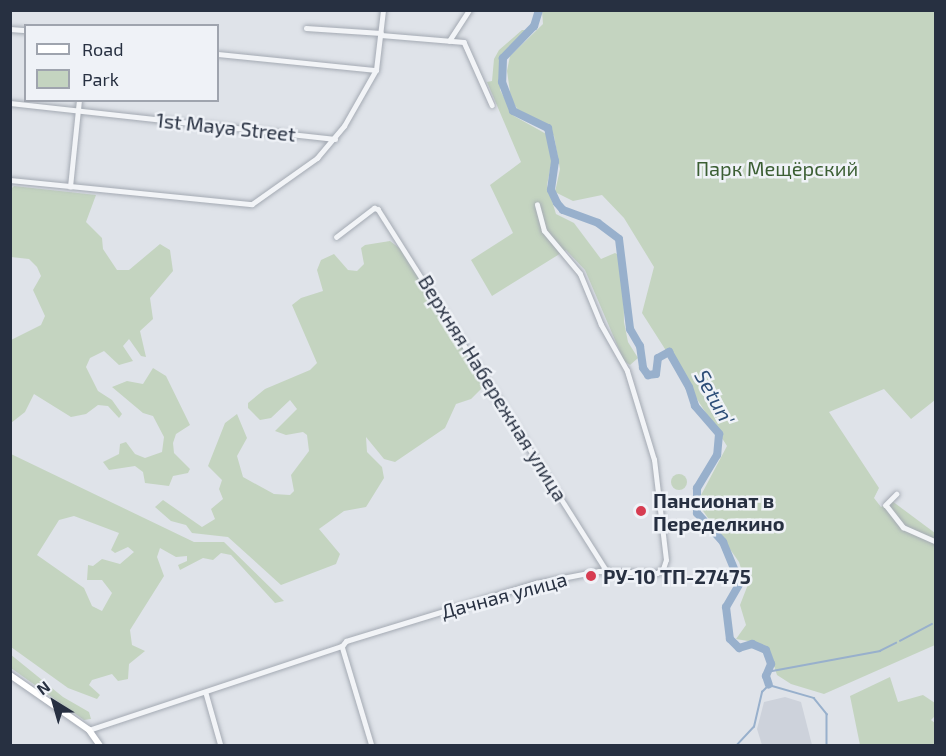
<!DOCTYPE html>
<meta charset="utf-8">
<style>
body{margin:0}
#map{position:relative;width:946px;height:756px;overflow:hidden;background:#dfe3e9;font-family:"Exo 2",sans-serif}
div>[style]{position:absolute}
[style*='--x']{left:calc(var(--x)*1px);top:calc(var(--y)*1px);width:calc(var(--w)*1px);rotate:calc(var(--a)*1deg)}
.built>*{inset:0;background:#cdd2db}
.green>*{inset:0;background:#c4d4c0}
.round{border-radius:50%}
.stream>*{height:1.5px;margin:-0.75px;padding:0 0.75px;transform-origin:0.75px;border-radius:0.75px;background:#98b0cc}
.river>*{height:8px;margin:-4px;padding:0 4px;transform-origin:4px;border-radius:4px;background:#98b0cc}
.roads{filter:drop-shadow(0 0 2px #a4aab3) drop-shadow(0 0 2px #a4aab3)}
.minor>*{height:4.5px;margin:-2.25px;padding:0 2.25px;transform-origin:2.25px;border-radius:2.25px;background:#f2f4f7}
.secondary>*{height:6px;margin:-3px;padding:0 3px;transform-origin:3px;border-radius:3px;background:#fff}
.dots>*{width:16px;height:16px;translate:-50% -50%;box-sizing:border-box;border:3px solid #eff2f7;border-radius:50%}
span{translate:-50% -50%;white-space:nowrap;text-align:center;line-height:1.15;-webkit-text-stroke:5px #eff2f7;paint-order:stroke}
.street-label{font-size:20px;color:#273041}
.park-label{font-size:20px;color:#3b5e33}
.poi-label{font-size:20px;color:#273041;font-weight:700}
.left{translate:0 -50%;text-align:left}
.water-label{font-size:21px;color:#2e4e78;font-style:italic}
.frame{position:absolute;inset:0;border:12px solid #273041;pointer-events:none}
.legend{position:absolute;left:24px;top:24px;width:195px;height:78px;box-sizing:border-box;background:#eff2f7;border:2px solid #9fa4ae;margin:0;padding:8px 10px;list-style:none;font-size:18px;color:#273041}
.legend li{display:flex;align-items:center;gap:12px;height:30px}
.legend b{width:30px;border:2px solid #9fa4ae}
.north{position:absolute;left:24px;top:672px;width:60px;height:60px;-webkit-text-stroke:4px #eff2f7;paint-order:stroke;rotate:323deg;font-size:16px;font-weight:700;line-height:24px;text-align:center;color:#273041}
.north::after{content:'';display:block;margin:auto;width:21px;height:27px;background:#273041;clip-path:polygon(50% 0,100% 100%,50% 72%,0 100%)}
</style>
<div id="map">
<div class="built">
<div style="clip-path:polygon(785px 697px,801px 702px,812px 745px,762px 745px,757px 729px,764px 702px)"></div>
</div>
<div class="green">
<div style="clip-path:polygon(542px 11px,935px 11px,935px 400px,911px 419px,884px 389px,829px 412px,879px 488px,874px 498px,881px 507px,892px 501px,935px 533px,935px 645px,824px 694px,791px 684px,777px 675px,769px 651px,754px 642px,736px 639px,746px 625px,740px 605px,747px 587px,739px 562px,701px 508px,700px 497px,727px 446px,642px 313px,654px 267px,624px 218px,602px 195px,573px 201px,555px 192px,560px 169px,554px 136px,543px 122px,518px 110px,511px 99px,507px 71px,510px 56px,543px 24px)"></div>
<div style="clip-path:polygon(522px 30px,527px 30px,502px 56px,500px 90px,514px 116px,548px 135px,553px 155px,547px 185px,556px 214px,574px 223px,601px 259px,615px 253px,623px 257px,624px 322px,628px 342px,638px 358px,630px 365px,624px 361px,585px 270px,566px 250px,492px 296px,471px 260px,513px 233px,490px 185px,521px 162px,487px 82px,492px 81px,494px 59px,499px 50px)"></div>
<div style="clip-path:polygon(14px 186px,96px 195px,86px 222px,102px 238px,103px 249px,117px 270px,129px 270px,160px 244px,170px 250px,173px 271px,150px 298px,153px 319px,140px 331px,146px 357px,141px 356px,129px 339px,123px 346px,133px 361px,119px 365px,104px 351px,90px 358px,86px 367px,98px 391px,112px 400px,122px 414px,119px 418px,108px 406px,98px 405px,86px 414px,71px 417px,34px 394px,25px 412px,11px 423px,11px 340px,41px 325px,45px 316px,33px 290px,41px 276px,37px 267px,29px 259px,11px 257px,10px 190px)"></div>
<div style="clip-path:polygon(390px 241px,403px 251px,474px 366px,483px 387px,471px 399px,456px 404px,445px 428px,395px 462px,384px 459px,366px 437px,367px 452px,382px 467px,384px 478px,366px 507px,344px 511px,319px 529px,340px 554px,336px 564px,281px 585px,228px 537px,192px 533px,186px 525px,171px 521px,155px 507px,163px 500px,202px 527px,215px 519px,211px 509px,223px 499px,219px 489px,222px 480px,208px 466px,225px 423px,237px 414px,247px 438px,237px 456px,243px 477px,274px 494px,290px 495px,294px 491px,291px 475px,309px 451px,307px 435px,303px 432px,286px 435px,275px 431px,297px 409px,290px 400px,271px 418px,260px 420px,248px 408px,248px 403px,265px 389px,310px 370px,317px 363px,292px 305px,301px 298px,323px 291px,317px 270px,321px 260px,334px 254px,348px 270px,357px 271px,364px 264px,361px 248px,365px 245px)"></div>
<div style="clip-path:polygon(153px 368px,166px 376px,190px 425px,176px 434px,173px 443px,174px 453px,190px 469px,188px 473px,173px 476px,169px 486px,145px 483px,143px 472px,135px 466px,109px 470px,103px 462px,119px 454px,120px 444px,126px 442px,135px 454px,145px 458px,162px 452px,164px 437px,153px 416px,143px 413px,112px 387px,127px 381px,143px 384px)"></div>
<div style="clip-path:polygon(evenodd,11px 454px,194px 542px,224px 542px,284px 601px,275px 603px,231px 555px,221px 553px,213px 560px,203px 558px,180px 570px,178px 565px,187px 561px,187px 556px,176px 557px,160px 548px,157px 557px,164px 576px,130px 630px,132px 645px,145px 651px,129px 664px,128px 679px,118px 681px,112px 674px,92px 680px,89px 685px,100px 695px,97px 699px,68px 688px,11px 647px,11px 454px,74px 516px,119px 533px,111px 550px,115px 553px,128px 547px,134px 552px,120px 564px,102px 559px,93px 566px,88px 565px,87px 580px,102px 580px,112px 593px,102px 611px,92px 606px,84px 588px,37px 555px,59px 520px,74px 516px)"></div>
<div class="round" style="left:671px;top:474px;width:16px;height:16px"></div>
<div style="clip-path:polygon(10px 654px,63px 697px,89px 712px,91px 719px,84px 720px,11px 668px)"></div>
<div style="clip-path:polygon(890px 677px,898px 702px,923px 695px,935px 703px,935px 716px,931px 720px,935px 723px,935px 745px,860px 745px,850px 696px)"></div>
</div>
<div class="stream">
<div style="--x:900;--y:641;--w:36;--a:-28"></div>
<div style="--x:767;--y:672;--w:115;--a:-10.5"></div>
<div style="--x:880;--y:651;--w:18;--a:-27"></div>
<div style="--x:736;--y:746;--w:26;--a:-47"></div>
<div style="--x:754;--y:727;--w:36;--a:-77"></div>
<div style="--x:762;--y:692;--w:10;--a:-45"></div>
<div style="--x:769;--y:685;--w:47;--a:16.1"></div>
<div style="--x:814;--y:698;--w:21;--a:51"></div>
<div style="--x:827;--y:714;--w:32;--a:90"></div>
</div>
<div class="river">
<div style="--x:539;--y:10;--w:17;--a:107"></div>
<div style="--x:534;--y:26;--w:45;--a:134.1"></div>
<div style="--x:503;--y:58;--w:24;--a:92"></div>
<div style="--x:502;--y:82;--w:31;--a:69"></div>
<div style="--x:513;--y:111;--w:39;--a:26"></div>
<div style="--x:548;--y:128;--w:34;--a:78"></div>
<div style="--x:555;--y:161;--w:29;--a:98"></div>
<div style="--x:551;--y:190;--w:14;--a:65"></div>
<div style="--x:557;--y:203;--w:9;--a:49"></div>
<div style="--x:563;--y:210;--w:37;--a:20"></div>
<div style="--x:598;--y:223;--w:26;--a:37"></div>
<div style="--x:619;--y:239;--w:91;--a:83"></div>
<div style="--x:630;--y:329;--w:20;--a:60"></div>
<div style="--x:640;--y:346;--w:22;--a:82"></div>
<div style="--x:643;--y:368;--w:9;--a:54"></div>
<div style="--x:648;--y:375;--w:8;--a:-7"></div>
<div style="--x:656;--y:374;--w:16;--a:-83"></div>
<div style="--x:658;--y:358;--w:13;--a:-29"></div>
<div style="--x:669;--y:352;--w:40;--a:60.3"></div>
<div style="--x:689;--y:387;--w:20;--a:72"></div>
<div style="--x:695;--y:406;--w:37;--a:49"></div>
<div style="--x:719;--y:434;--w:21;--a:95"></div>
<div style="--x:717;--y:455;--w:39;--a:121"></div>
<div style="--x:697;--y:488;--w:25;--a:90"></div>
<div style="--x:697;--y:513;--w:39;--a:48"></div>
<div style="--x:723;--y:542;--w:44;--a:67.5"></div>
<div style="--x:740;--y:583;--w:28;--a:120"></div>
<div style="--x:726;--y:607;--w:32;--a:83"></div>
<div style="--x:730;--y:639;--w:13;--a:45"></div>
<div style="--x:739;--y:648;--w:14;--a:-17"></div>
<div style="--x:752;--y:644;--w:15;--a:23"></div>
<div style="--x:766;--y:650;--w:15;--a:70"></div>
<div style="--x:771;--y:664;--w:13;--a:113"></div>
<div style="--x:766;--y:676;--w:9;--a:72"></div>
</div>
<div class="roads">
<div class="minor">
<div style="--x:306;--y:28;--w:75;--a:3.8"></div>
<div style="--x:10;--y:29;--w:16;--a:4"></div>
<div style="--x:381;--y:35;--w:83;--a:4.8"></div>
<div style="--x:464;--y:42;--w:69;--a:66"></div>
<div style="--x:449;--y:41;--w:37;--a:-57"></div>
<div style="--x:218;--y:54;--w:159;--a:5.8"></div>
<div style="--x:10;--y:103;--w:327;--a:6.3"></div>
<div style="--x:10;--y:180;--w:243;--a:5.7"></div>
<div style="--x:252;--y:204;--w:80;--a:-35.3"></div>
<div style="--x:317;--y:158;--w:42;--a:-49.8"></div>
<div style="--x:344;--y:126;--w:64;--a:-60.3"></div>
<div style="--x:376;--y:70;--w:60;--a:-83.3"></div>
<div style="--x:70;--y:187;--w:87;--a:-84.1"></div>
<div style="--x:336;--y:237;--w:48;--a:-37.3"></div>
<div style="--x:374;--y:208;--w:4;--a:14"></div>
<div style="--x:378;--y:209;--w:428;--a:57.7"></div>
<div style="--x:897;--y:494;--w:16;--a:135"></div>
<div style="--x:886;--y:505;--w:28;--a:52"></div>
<div style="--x:903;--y:527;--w:36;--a:24"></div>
<div style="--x:342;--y:646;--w:6;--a:-51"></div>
<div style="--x:346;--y:641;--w:199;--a:-17"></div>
<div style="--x:536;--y:583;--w:64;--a:-10.8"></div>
<div style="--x:599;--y:571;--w:58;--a:2"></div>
<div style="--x:657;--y:573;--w:7;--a:-34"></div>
<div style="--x:663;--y:569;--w:9;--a:-72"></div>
<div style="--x:666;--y:560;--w:101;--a:-96.8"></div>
<div style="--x:654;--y:460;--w:93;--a:-106.9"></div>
<div style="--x:627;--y:371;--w:53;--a:-119.5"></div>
<div style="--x:601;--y:325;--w:55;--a:-112.4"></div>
<div style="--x:580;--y:274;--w:56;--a:-129.9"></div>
<div style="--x:544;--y:231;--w:27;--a:-105"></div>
<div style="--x:342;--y:646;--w:104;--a:73.3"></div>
<div style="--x:206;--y:693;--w:55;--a:74.2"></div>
<div style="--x:89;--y:730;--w:267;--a:-18.4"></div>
</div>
<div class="secondary">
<div style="--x:10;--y:675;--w:96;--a:34.8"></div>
<div style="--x:89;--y:730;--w:19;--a:55"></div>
</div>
</div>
<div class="dots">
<div style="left:641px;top:511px;background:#d73c51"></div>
<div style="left:591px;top:576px;background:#d73c51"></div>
</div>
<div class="street-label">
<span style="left:226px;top:127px;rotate:6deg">1st Maya Street</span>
<span style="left:493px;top:388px;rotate:58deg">Верхняя Набережная улица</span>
<span style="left:504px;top:595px;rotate:-15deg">Дачная улица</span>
</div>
<div class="park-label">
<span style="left:777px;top:168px">Парк Мещёрский</span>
</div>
<div class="poi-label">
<span class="left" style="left:653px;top:512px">Пансионат в<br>Переделкино</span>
<span class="left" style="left:603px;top:576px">РУ-10 ТП-27475</span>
</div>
<div class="water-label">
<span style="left:715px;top:397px;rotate:61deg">Setun'</span>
</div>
<div class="frame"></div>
<ul class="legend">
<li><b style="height:8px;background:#fff"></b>Road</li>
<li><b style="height:16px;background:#c4d4c0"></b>Park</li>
</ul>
<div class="north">N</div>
</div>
